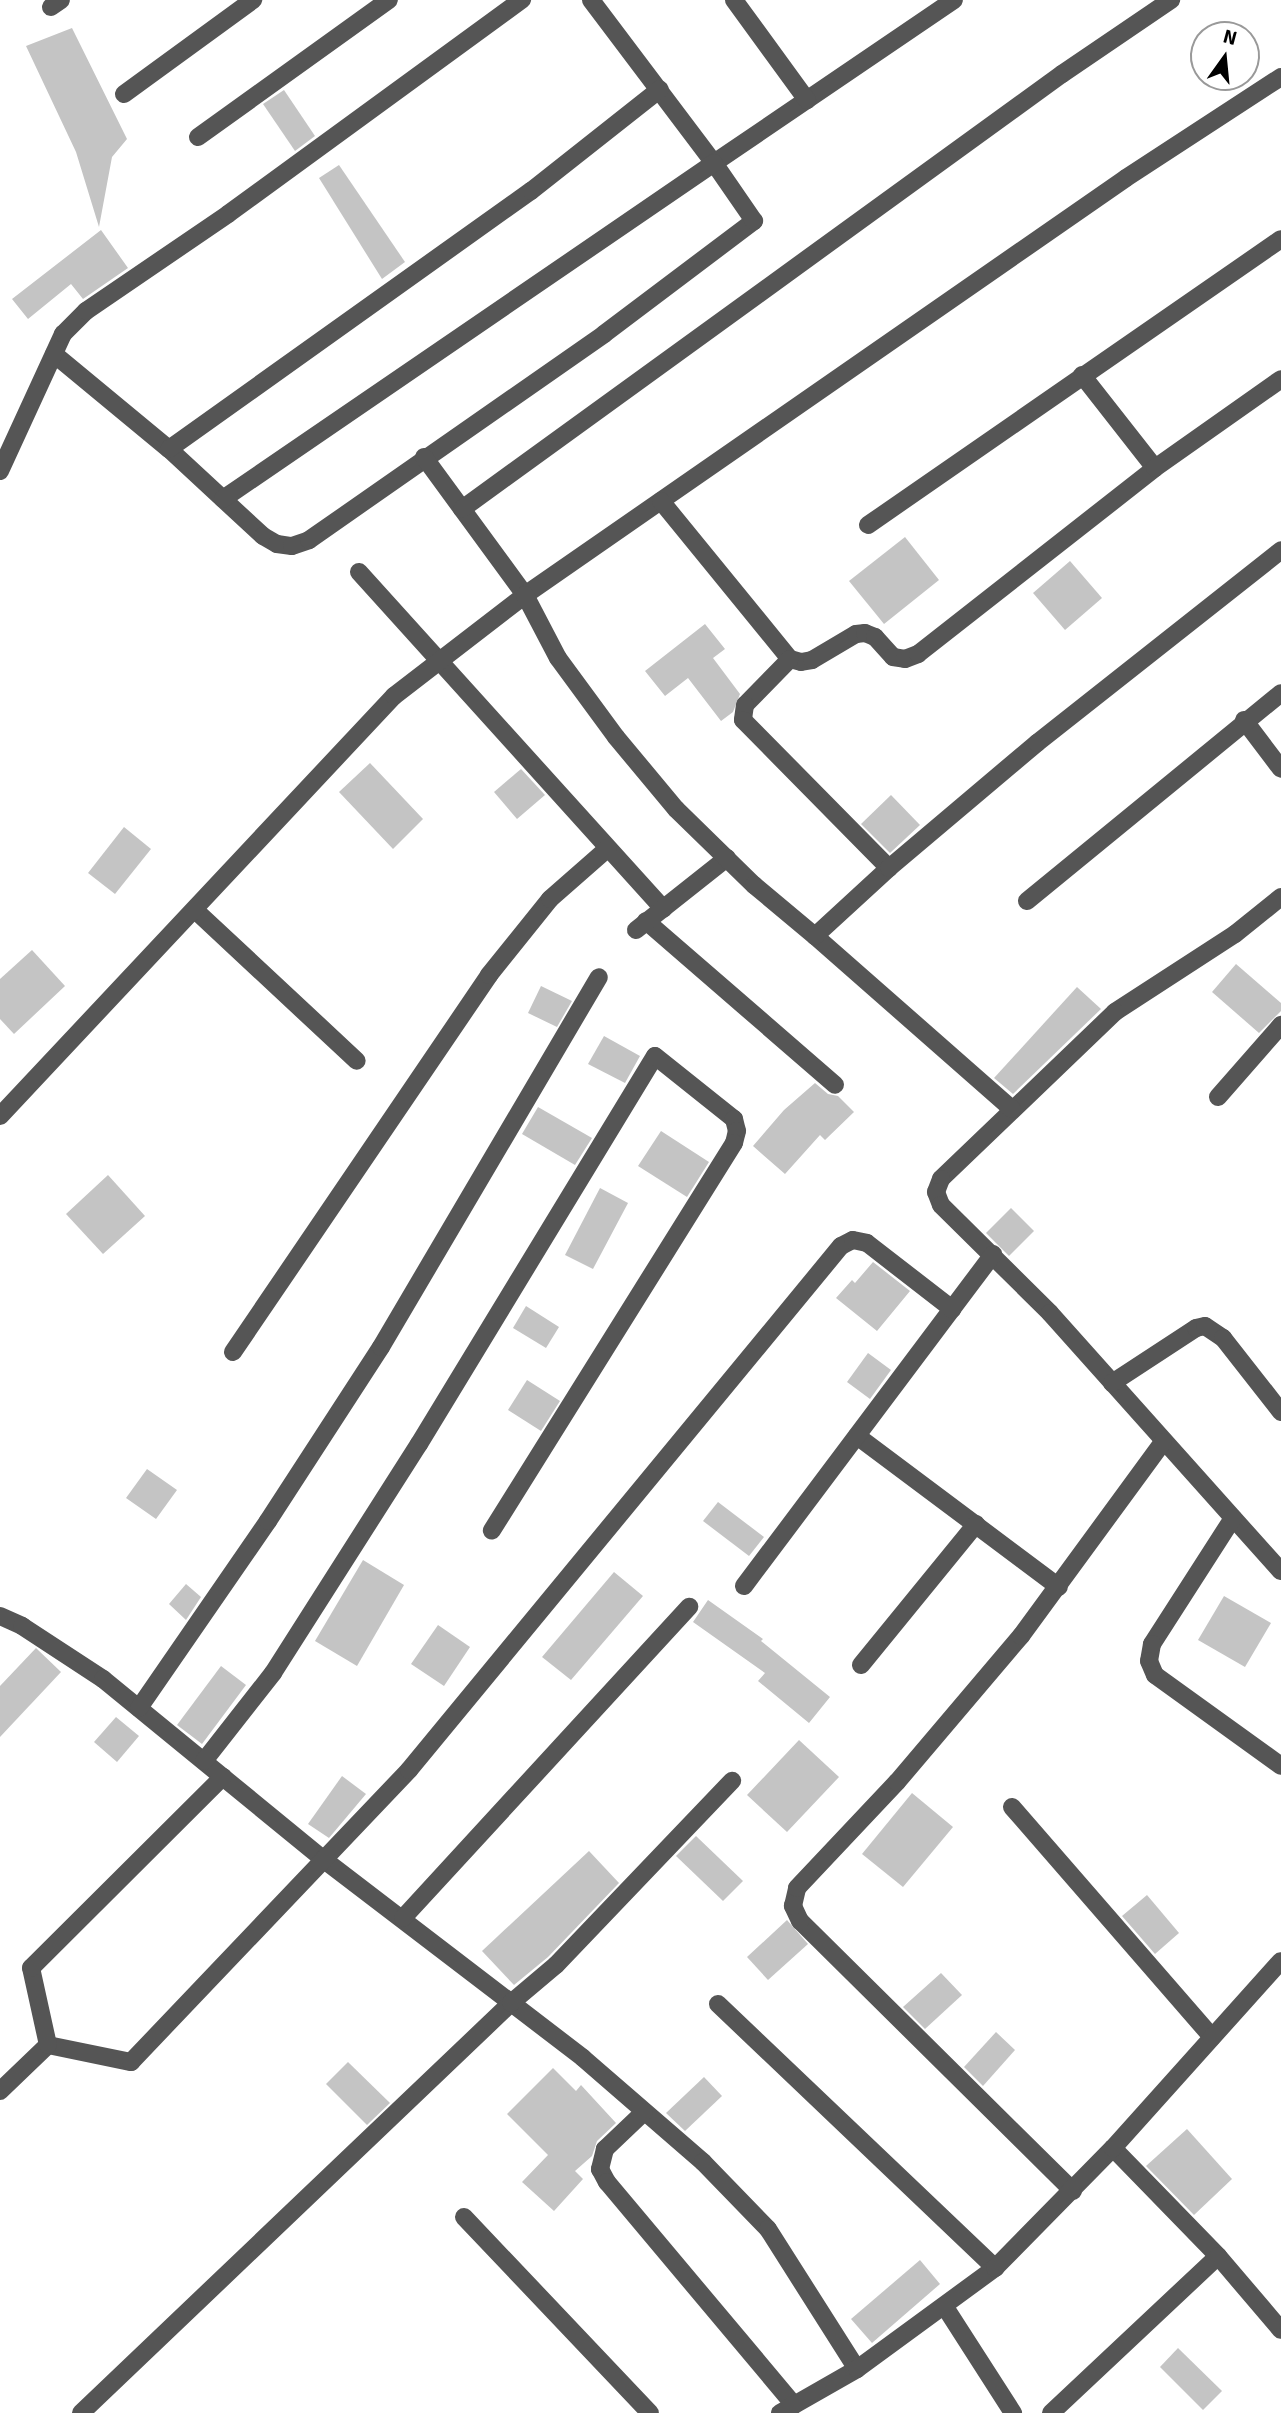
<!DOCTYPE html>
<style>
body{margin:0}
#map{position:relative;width:1281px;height:2413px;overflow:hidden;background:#fff;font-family:Signika,sans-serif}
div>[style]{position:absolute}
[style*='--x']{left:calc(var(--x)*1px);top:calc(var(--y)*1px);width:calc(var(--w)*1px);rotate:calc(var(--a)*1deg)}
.building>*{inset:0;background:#c4c4c4}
.minor>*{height:18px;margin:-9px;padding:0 9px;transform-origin:9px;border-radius:9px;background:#555}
span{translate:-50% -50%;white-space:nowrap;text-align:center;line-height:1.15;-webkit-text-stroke:5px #fff;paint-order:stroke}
.north{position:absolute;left:1190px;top:21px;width:70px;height:70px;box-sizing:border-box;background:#fff;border:2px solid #999;border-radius:50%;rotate:15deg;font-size:19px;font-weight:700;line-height:28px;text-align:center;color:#000}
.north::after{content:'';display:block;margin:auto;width:24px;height:32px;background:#000;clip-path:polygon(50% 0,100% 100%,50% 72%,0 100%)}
</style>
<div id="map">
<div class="building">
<div style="clip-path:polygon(72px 28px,127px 139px,112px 157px,99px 227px,76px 152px,26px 46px)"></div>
<div style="clip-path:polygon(284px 90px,315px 136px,295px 151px,263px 104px)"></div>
<div style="clip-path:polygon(339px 165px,405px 262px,382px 279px,319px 178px)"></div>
<div style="clip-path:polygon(101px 230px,128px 268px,83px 299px,71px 284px,28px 319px,12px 299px)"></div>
<div style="clip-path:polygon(905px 537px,939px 580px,884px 624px,849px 581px)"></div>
<div style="clip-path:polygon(1070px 561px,1102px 598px,1065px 630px,1033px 593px)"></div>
<div style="clip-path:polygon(705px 624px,725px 649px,713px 658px,740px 694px,733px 712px,721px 721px,688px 678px,665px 696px,645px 671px)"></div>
<div style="clip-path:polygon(370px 763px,423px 819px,393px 849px,339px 792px)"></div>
<div style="clip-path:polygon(521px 769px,545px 795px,517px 819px,494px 792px)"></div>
<div style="clip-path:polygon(891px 795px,920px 825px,890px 853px,861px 824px)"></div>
<div style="clip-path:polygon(124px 827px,151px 849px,115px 894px,88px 873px)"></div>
<div style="clip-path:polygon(32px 950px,65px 986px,14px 1034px,0 1019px,0 979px)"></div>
<div style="clip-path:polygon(1236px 964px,1281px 1003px,1281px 1011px,1259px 1033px,1212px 992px)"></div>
<div style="clip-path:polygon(541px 986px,572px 1001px,557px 1027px,528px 1013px)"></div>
<div style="clip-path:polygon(1077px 987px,1101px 1009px,1013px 1094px,994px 1078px)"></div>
<div style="clip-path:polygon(604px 1036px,640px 1056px,625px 1083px,588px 1064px)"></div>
<div style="clip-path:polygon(815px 1083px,828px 1094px,838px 1096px,854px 1112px,825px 1140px,820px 1135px,785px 1174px,753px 1146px,784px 1110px)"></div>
<div style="clip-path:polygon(538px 1107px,592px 1138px,575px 1165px,522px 1134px)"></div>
<div style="clip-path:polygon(661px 1131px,709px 1162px,687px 1197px,638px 1166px)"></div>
<div style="clip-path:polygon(108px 1175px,145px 1216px,103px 1254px,66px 1214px)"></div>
<div style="clip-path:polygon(600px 1188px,628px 1203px,593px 1269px,565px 1255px)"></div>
<div style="clip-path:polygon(1011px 1208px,1034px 1231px,1009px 1256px,986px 1233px)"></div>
<div style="clip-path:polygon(873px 1262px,910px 1291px,877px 1331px,836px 1298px,852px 1280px,855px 1283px)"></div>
<div style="clip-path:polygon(526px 1306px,559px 1327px,546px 1348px,513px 1328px)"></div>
<div style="clip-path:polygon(868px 1353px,891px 1370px,870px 1399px,847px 1382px)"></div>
<div style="clip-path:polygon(527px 1380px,560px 1401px,541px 1431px,508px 1410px)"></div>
<div style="clip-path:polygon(147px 1469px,177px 1490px,156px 1519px,126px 1498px)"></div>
<div style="clip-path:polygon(718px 1502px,764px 1537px,749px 1556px,703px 1521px)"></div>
<div style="clip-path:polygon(363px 1560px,404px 1585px,357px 1666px,315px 1641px)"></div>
<div style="clip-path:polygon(614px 1572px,643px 1596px,571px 1680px,542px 1657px)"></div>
<div style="clip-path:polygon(186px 1584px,201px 1597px,186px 1620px,169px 1604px)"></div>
<div style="clip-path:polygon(1224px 1596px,1271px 1623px,1245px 1667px,1198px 1640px)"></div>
<div style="clip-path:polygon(708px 1600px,763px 1639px,761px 1641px,830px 1697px,809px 1723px,758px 1681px,765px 1673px,693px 1622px)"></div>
<div style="clip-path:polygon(438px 1625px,470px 1647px,444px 1686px,411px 1664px)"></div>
<div style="clip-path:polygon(36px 1648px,61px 1672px,0 1737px,0 1686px)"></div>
<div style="clip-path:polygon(221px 1666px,246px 1685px,202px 1744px,177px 1725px)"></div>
<div style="clip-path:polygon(116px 1717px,139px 1736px,117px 1762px,94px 1742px)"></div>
<div style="clip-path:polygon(799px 1740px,839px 1777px,787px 1832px,747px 1795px)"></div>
<div style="clip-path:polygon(342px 1776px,366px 1794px,329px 1838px,308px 1824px)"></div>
<div style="clip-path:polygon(912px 1793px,953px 1827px,903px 1887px,862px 1854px)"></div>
<div style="clip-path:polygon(696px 1836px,743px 1881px,723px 1901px,676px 1856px)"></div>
<div style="clip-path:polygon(589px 1851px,619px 1883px,548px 1957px,514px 1985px,482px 1951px)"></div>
<div style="clip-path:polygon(1147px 1895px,1179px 1933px,1155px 1954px,1122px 1916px)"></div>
<div style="clip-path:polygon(787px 1920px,808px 1944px,768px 1980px,747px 1957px)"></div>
<div style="clip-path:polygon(941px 1973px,962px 1995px,925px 2029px,903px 2007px)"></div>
<div style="clip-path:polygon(996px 2032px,1015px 2050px,983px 2086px,964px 2067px)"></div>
<div style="clip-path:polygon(348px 2062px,390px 2103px,367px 2125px,326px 2084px)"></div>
<div style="clip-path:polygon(553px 2068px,576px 2091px,581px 2085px,616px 2123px,597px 2141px,592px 2156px,575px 2171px,583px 2179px,554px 2211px,522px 2182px,548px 2155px,507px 2114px)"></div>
<div style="clip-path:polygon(704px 2077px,722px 2096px,685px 2131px,666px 2113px)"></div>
<div style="clip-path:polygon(1187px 2129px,1232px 2179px,1194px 2215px,1146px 2166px)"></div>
<div style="clip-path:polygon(920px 2260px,940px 2284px,872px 2343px,851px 2319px)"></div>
<div style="clip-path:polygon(1178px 2348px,1222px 2391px,1203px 2410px,1160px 2367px)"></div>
</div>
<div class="minor">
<div style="--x:591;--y:0;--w:204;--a:53"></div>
<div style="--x:714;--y:163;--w:290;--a:-34.2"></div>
<div style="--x:734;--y:0;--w:124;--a:53.9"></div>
<div style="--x:51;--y:7;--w:12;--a:-35"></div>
<div style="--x:124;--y:94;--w:160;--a:-36.1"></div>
<div style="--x:198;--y:137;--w:235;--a:-35.7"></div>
<div style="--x:54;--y:354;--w:149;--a:39.6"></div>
<div style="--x:169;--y:449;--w:128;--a:42.8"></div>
<div style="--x:263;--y:536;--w:16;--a:30"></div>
<div style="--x:277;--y:544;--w:15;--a:8"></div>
<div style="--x:292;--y:546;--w:18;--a:-19"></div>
<div style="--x:309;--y:540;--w:360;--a:-34.9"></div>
<div style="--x:604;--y:334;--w:188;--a:-37"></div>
<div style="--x:754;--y:221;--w:70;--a:-124.6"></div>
<div style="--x:714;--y:163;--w:595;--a:145.62"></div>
<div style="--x:1082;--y:375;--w:118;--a:51.9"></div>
<div style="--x:169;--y:449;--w:445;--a:-35.5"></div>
<div style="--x:531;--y:191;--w:164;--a:-38.3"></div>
<div style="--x:424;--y:457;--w:171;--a:53.8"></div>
<div style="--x:525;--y:595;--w:731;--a:-34.75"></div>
<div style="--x:1126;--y:178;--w:185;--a:-33.1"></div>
<div style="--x:0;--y:471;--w:151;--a:-65.3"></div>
<div style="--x:63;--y:334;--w:33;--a:-45"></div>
<div style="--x:86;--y:311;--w:172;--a:-34.3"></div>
<div style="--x:228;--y:214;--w:364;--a:-36.1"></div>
<div style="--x:661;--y:501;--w:204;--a:50.8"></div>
<div style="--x:790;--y:659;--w:11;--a:15"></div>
<div style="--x:801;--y:662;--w:11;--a:-10"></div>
<div style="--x:812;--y:660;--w:51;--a:-30.6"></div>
<div style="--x:856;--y:634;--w:9;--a:-6"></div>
<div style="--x:865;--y:633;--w:11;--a:22"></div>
<div style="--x:875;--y:637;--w:27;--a:48"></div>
<div style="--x:893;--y:657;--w:12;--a:9"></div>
<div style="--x:905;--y:659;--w:14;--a:-21"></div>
<div style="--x:918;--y:654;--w:301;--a:-38.1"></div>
<div style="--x:1155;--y:468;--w:154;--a:-35.2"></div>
<div style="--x:462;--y:509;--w:741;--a:-35.94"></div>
<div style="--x:1062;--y:74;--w:132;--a:-34.2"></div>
<div style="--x:868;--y:525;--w:502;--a:-34.7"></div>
<div style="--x:359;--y:572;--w:454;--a:47.9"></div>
<div style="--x:790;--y:659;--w:64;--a:134.4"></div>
<div style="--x:745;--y:705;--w:15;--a:98"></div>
<div style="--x:743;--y:720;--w:208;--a:45.4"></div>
<div style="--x:1244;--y:720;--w:61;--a:52.9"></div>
<div style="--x:1281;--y:897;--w:59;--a:141.2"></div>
<div style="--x:1235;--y:934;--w:143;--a:147"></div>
<div style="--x:1115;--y:1012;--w:241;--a:136.2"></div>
<div style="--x:941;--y:1179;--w:14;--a:111"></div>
<div style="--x:936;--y:1192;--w:14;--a:69"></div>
<div style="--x:941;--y:1205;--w:153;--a:44.7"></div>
<div style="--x:1050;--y:1313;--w:346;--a:48.2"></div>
<div style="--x:1027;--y:901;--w:328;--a:-39.3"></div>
<div style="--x:195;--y:910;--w:221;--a:43"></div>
<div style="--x:646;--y:921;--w:250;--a:40.9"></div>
<div style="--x:636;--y:930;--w:116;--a:-38.4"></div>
<div style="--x:815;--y:936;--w:262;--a:41.3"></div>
<div style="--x:1218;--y:1097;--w:96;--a:-48.8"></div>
<div style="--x:0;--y:1116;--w:576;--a:-46.83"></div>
<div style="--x:394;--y:696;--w:165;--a:-37.6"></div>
<div style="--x:525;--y:595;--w:71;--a:62.4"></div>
<div style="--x:558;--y:658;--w:98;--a:53.7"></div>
<div style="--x:616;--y:737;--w:94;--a:50.2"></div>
<div style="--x:676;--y:809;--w:109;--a:44.3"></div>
<div style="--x:754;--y:885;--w:80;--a:39.9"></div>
<div style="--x:815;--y:936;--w:100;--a:-42.6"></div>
<div style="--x:889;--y:868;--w:194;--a:-40.2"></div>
<div style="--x:1037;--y:743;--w:311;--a:-38.3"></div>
<div style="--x:233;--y:1352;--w:456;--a:-55.8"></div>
<div style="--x:489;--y:975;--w:97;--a:-51.2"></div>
<div style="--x:550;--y:899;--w:77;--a:-41.3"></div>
<div style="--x:1112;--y:1383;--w:100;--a:-33.2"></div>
<div style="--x:1196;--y:1328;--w:9;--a:-13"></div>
<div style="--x:1205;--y:1326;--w:22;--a:34"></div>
<div style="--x:1223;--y:1338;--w:94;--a:51.9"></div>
<div style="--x:857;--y:1436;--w:252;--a:36.8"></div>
<div style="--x:1233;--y:1518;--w:150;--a:122.7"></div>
<div style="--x:1152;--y:1644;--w:17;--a:100"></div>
<div style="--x:1149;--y:1661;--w:15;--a:67"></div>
<div style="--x:1155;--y:1675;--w:155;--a:35.8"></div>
<div style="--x:744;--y:1586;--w:415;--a:-53.1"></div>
<div style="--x:0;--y:1616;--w:24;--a:24"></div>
<div style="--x:22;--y:1626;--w:97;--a:33.2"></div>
<div style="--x:103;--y:1679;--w:284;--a:39.3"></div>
<div style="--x:323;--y:1859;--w:327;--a:37.4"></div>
<div style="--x:583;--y:2058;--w:159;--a:40.9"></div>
<div style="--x:703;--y:2162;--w:93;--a:45.9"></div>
<div style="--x:768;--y:2229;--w:166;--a:57.6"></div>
<div style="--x:861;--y:1665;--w:182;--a:-50.8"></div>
<div style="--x:139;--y:1708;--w:227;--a:-55.4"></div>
<div style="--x:268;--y:1521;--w:207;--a:-57"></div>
<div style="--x:381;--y:1347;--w:429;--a:-59.5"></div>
<div style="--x:204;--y:1761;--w:112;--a:-51.9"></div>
<div style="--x:273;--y:1673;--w:272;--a:-57.5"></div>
<div style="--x:419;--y:1444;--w:454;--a:-58.7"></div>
<div style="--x:655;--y:1056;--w:101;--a:38.6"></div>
<div style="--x:734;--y:1119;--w:12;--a:76"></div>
<div style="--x:737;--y:1131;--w:12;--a:104"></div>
<div style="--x:734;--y:1143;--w:457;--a:122"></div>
<div style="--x:1012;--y:1807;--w:305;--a:49"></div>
<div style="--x:403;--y:1918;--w:423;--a:-47.4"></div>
<div style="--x:718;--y:2004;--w:383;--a:43.6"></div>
<div style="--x:48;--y:2045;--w:85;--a:11.6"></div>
<div style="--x:131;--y:2062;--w:403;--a:-46.4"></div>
<div style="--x:409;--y:1770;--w:679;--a:-50.5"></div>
<div style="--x:841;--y:1246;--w:13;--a:-27"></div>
<div style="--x:853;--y:1240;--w:14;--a:12"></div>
<div style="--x:867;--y:1243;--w:108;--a:37.8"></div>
<div style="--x:0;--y:2091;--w:66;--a:-43.8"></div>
<div style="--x:48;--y:2045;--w:79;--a:-102.4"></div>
<div style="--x:31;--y:1968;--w:271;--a:-44.9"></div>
<div style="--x:644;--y:2112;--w:54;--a:136.5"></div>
<div style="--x:605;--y:2149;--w:21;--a:104"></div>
<div style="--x:600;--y:2169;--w:15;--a:62"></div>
<div style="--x:607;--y:2182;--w:291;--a:50"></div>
<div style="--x:1113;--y:2148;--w:151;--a:45.8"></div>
<div style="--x:1218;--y:2256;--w:97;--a:49.6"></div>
<div style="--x:1073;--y:2191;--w:384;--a:-135.3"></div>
<div style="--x:800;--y:1921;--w:17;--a:-115"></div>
<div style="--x:793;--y:1906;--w:18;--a:-77"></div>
<div style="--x:797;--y:1888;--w:146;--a:-46.7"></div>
<div style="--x:897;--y:1782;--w:192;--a:-49.7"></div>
<div style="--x:1021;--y:1636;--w:240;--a:-53.8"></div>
<div style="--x:464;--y:2217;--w:270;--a:46.5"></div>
<div style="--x:945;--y:2307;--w:126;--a:57.3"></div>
<div style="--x:81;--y:2413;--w:594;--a:-43.64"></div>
<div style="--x:511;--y:2003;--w:59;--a:-40.2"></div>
<div style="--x:556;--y:1965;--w:255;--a:-46.3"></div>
<div style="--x:780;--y:2413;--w:89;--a:-29.7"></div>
<div style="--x:857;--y:2369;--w:171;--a:-36.2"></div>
<div style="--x:995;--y:2268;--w:168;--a:-45.5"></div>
<div style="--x:1113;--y:2148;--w:251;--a:-48.1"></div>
<div style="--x:1051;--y:2413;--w:229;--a:-43.2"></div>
</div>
<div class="north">N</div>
</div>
